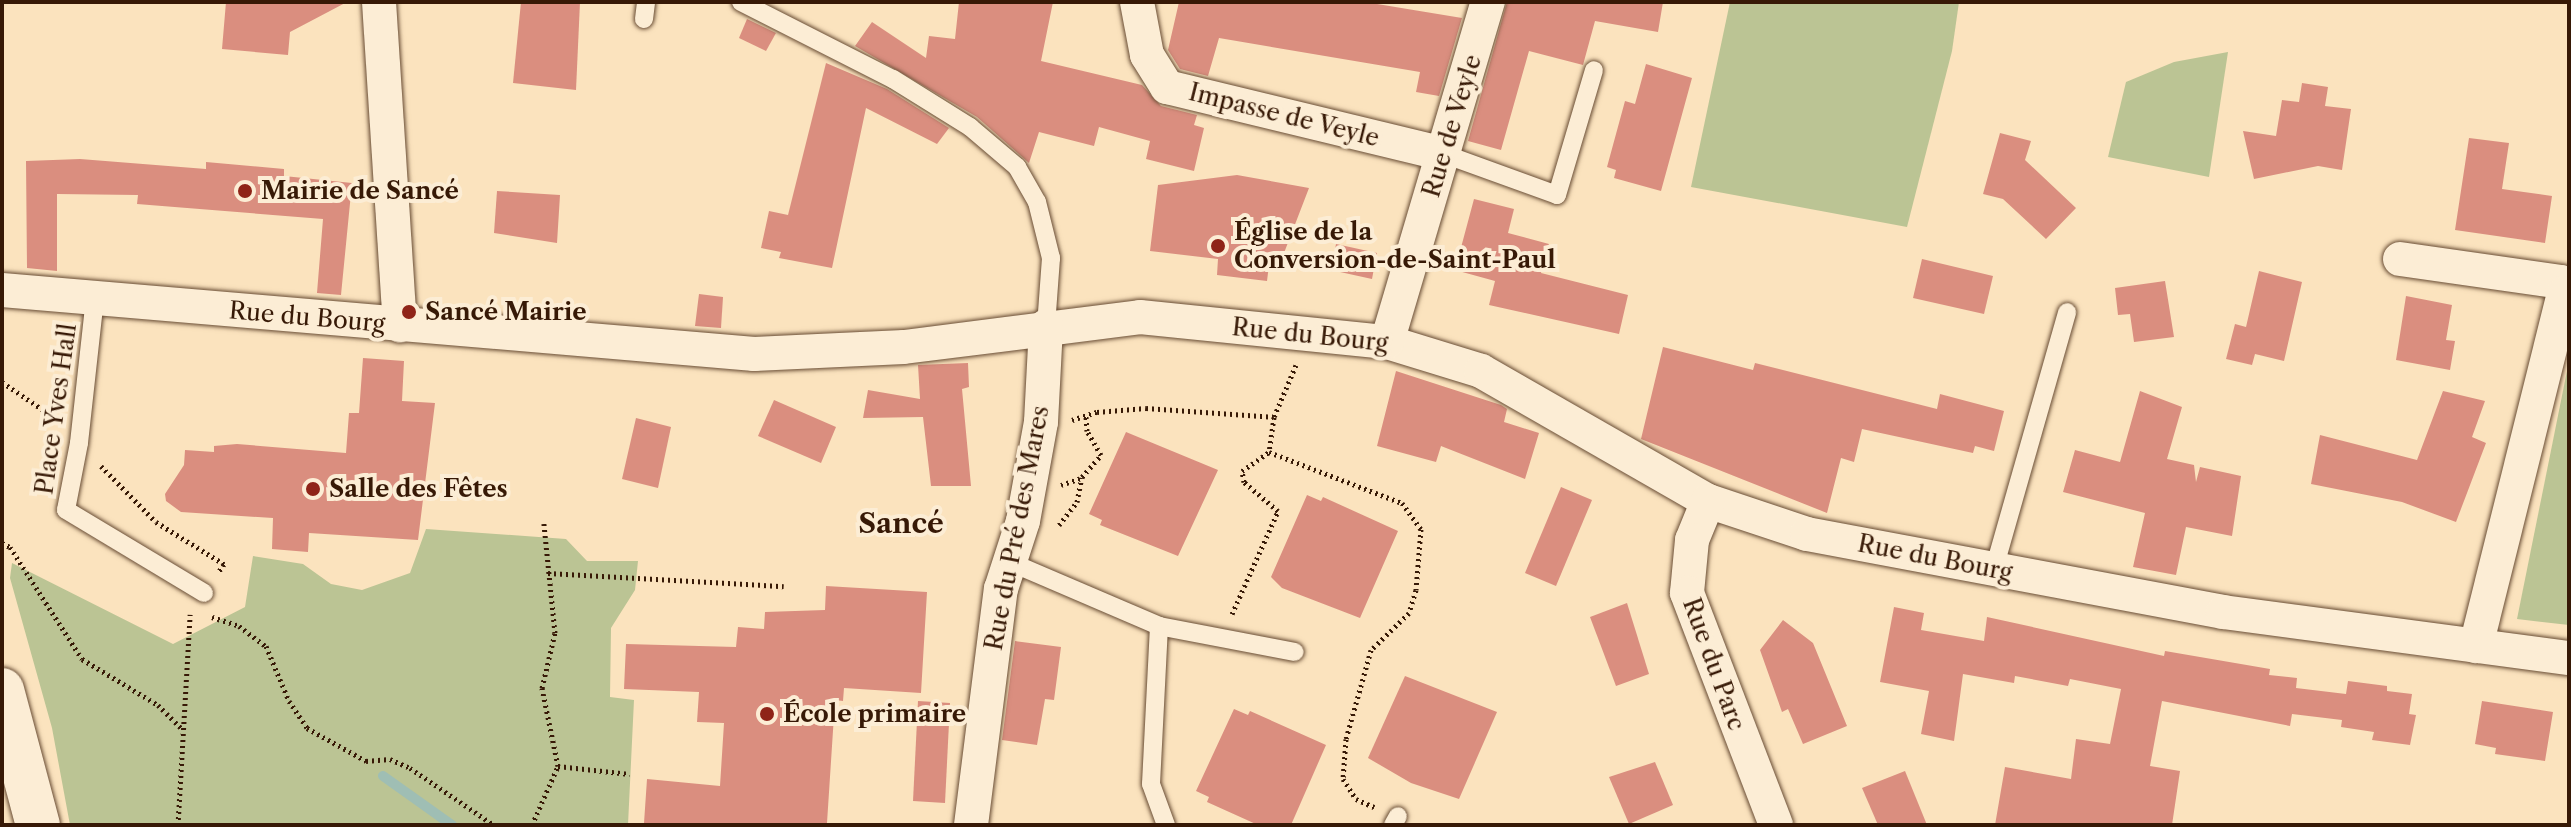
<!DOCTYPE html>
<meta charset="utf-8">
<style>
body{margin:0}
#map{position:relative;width:2571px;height:827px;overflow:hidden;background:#fbe3be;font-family:"Libre Caslon Text",serif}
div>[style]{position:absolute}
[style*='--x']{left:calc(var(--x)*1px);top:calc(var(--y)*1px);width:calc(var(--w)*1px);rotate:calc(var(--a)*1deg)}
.green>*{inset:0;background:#bbc494}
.stream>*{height:10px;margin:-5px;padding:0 5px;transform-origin:5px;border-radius:5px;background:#9fbeb4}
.building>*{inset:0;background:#da8e7f}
.path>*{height:5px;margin-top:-2.5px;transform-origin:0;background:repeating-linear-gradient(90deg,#371906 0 2px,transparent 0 6px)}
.roads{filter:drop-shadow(0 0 2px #684c34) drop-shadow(0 0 2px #684c34)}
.service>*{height:18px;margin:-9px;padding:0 9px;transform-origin:9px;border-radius:9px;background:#fcedd5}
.minor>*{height:34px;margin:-17px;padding:0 17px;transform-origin:17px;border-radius:17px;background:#fcedd5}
.tertiary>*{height:44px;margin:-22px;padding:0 22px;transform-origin:22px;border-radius:22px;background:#fcedd5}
.dots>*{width:22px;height:22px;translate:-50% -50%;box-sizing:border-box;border:4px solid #fcedd5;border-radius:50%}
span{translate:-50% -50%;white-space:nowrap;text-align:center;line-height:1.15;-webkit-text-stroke:8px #fcedd5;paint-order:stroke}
.street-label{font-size:24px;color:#371906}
.poi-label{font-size:24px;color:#371906;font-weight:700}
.left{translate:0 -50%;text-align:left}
.quarter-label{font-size:28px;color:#371906;font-weight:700}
.frame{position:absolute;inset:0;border:4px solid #371906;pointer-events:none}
</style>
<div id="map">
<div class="green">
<div style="clip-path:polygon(1730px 2px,1959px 2px,1952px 51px,1907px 227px,1691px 187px)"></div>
<div style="clip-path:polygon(2228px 52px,2209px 177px,2108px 157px,2126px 82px,2174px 62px)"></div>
<div style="clip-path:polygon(2569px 361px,2569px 625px,2517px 619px)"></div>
<div style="clip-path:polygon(426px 529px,566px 539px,587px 561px,638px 561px,635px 590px,611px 628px,610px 697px,634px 700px,628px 825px,70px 825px,52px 728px,10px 578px,12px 563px,173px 644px,245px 607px,253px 556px,303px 564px,331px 584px,362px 590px,410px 573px)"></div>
</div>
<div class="stream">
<div style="--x:383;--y:776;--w:85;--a:35.4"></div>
</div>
<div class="building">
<div style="clip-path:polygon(226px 2px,347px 2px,290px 32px,288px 55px,222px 49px)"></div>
<div style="clip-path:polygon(521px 2px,580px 2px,576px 90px,513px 83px)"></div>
<div style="clip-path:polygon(959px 2px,1053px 2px,1041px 61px,1142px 85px,1161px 106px,1197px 115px,1194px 125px,1204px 128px,1194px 171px,1146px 159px,1150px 141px,1099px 127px,1094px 146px,1039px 132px,1029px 163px,977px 117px,855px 46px,872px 22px,926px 58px,929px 36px,955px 39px)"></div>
<div style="clip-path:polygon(1179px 2px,1365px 2px,1462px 18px,1439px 96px,1416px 92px,1420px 72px,1219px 38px,1208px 76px,1180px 69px,1168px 50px)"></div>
<div style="clip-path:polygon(1507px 2px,1663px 2px,1658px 32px,1595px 21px,1583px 65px,1529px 51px,1501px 150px,1468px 141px)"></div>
<div style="clip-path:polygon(747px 19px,776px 33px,766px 51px,739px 38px)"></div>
<div style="clip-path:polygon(826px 63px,887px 89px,949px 128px,937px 144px,866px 108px,832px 268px,779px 258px,781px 252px,761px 248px,769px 211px,788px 215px)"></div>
<div style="clip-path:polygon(1646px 64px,1692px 78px,1661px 191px,1614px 178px,1616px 170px,1607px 167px,1625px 101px,1635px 104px)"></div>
<div style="clip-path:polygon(2302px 83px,2328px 87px,2325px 106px,2351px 109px,2342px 170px,2318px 166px,2254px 179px,2243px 131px,2276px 136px,2282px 100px,2299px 102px)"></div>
<div style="clip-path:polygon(2000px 133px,2031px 141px,2025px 160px,2076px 208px,2046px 239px,2003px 199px,1983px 194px)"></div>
<div style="clip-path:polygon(2469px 138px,2509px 143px,2502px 189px,2552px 196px,2545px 243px,2455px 230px)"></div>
<div style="clip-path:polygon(80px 159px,206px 169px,206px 162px,284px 169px,284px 176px,352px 183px,341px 295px,317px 293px,323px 219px,137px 204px,138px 195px,57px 194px,57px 271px,27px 268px,26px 161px)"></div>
<div style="clip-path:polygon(1237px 175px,1309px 188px,1284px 253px,1269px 265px,1267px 281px,1217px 275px,1218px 259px,1150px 251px,1158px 185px)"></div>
<div style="clip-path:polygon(497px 191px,560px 195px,557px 243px,494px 233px)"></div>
<div style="clip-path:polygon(1474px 199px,1514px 209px,1508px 233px,1549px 244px,1541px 273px,1628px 295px,1619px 334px,1489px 305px,1495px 281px,1455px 270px)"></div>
<div style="clip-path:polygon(1336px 244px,1377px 253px,1372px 279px,1331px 270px)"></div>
<div style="clip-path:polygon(1922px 259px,1993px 276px,1984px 314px,1913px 298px)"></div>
<div style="clip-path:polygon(2259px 271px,2302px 282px,2284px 361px,2255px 354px,2252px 365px,2226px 359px,2235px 324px,2246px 327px)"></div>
<div style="clip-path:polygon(2165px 281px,2174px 337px,2134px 342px,2130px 314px,2118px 315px,2115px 288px)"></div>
<div style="clip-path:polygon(699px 294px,723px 297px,721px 328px,695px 326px)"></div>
<div style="clip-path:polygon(2406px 296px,2452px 305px,2446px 340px,2455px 341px,2450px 370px,2396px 360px)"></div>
<div style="clip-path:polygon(1663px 347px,1753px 370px,1755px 363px,1937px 409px,1940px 394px,2004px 411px,1994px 451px,1975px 446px,1973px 453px,1862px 429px,1854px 462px,1841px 458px,1827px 513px,1641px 439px)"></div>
<div style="clip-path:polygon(363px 358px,404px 361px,402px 401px,435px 403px,418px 540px,309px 533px,308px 552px,272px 549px,273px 518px,181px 512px,166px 501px,165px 494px,184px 465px,185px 450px,214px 452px,214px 446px,237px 444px,346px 453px,349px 413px,359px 413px)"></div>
<div style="clip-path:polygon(968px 363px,969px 387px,962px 389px,971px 486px,931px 486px,923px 417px,863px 418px,868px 390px,920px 399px,918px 365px)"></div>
<div style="clip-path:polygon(1396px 371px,1501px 405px,1507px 409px,1504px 422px,1539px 433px,1525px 479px,1441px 446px,1436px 462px,1377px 446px)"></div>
<div style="clip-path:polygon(2140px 391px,2182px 407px,2167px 459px,2194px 465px,2196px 482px,2200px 467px,2241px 476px,2232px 536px,2186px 527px,2176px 575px,2133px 567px,2145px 513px,2063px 492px,2075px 450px,2120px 462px)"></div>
<div style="clip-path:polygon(2443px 391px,2485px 401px,2472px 437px,2486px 443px,2456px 522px,2402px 502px,2311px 484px,2320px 435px,2417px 460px)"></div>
<div style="clip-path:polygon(774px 400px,836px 427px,821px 463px,758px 436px)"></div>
<div style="clip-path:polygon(636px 418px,671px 427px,658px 488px,622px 479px)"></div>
<div style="clip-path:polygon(1126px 432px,1218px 470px,1178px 556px,1100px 525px,1102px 520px,1089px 514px)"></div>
<div style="clip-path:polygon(1561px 487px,1592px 500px,1556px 586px,1525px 573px)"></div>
<div style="clip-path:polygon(1307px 495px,1321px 501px,1323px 497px,1398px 531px,1360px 618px,1282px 588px,1271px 577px)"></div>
<div style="clip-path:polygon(826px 586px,927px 592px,921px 693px,844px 688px,843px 701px,835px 700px,827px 823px,644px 823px,647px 779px,720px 786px,724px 723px,697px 722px,699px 692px,624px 689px,626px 644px,736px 647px,738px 627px,764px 629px,765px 612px,825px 610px)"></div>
<div style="clip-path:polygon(1627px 603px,1649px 674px,1616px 686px,1590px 617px)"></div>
<div style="clip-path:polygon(1894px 607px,1924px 613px,1921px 630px,1984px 641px,1987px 617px,2164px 656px,2165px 651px,2270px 669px,2269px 675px,2297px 678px,2296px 688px,2346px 694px,2348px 681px,2387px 686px,2387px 691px,2412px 694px,2409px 714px,2416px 715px,2410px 745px,2372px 740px,2374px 732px,2341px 727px,2342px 720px,2292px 714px,2290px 726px,2162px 701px,2150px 766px,2180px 771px,2172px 825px,1995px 825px,2005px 767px,2071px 779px,2076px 739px,2110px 744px,2121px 689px,2070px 679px,2068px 686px,2015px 676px,2014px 683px,1963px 674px,1954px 741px,1921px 734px,1929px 691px,1880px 682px)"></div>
<div style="clip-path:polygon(1783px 620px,1813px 643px,1847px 726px,1803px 744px,1788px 709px,1782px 712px,1760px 650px)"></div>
<div style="clip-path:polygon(1015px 641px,1061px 647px,1054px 700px,1045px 699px,1037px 745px,1002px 740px)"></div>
<div style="clip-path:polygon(1405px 676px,1497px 712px,1459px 799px,1411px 783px,1368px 758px)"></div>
<div style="clip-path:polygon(918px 701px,950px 703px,945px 803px,913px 801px)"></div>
<div style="clip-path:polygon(2482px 701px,2553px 712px,2545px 761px,2495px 754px,2496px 748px,2475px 744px)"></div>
<div style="clip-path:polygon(1234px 709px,1248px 715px,1250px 711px,1326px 745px,1291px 825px,1258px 825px,1207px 802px,1209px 797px,1196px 791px)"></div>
<div style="clip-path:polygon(1655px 762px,1673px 805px,1629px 824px,1609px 777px)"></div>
<div style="clip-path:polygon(1905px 771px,1927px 825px,1878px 825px,1862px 788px)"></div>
</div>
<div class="path">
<div style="--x:1296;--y:365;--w:56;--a:112.9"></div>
<div style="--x:1274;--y:417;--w:35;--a:98"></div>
<div style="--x:1269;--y:452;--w:142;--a:21"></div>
<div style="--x:1402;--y:503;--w:32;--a:54"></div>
<div style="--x:1421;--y:529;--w:61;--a:94.7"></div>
<div style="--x:1416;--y:590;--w:24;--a:107"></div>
<div style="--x:1409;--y:613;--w:53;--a:135.8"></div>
<div style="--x:1371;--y:650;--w:92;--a:105.7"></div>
<div style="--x:1346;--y:739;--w:40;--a:94.3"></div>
<div style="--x:1343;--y:779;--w:24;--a:57"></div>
<div style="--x:1356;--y:799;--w:20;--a:24"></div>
<div style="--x:2;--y:382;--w:64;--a:34.2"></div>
<div style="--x:1072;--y:420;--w:26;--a:-18"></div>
<div style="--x:1097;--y:412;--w:49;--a:-4.7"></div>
<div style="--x:1146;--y:408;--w:128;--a:4"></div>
<div style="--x:101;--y:466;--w:78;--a:45.5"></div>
<div style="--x:156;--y:522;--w:80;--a:31.7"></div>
<div style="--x:224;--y:564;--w:11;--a:124"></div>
<div style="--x:1061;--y:485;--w:21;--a:-19"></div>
<div style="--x:1059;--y:525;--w:29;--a:-52"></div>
<div style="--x:1077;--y:502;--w:25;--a:-79"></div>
<div style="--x:1082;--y:477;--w:29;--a:-49"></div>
<div style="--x:1101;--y:455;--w:28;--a:-120"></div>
<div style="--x:1087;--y:431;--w:16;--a:-94"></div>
<div style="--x:2;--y:543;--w:9;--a:27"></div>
<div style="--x:10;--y:547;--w:133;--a:57.3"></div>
<div style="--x:82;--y:659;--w:89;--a:31.2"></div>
<div style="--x:158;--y:705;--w:33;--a:45"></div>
<div style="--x:548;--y:573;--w:236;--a:3.2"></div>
<div style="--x:1232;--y:614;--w:113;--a:-65.9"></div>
<div style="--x:1278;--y:511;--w:45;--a:-139.5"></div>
<div style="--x:1244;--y:482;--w:11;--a:-100"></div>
<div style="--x:1242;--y:471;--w:33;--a:-35"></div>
<div style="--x:212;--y:617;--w:28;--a:18"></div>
<div style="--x:239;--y:626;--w:34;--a:37"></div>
<div style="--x:266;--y:646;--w:60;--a:67.3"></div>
<div style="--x:289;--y:701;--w:32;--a:56"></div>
<div style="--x:307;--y:728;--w:68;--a:29.2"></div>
<div style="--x:366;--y:761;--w:24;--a:-5"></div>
<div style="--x:390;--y:759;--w:22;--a:24"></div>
<div style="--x:410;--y:768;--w:102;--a:34.2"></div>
<div style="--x:558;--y:766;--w:72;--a:6.3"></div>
<div style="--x:178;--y:825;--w:211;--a:-86.7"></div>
<div style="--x:532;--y:825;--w:64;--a:-66.2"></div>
<div style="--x:558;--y:766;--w:80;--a:-101.6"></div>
<div style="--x:542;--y:688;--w:57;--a:-76.7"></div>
<div style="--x:555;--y:633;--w:110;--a:-95.8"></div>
</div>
<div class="roads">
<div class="service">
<div style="--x:741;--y:2;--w:170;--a:26.9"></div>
<div style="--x:893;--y:79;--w:91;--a:31.9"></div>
<div style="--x:970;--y:127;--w:62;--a:40.4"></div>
<div style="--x:1017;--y:167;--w:40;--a:60.3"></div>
<div style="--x:1037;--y:202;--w:58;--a:76"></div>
<div style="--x:1051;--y:258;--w:68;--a:94.2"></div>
<div style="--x:644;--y:19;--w:17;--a:-83"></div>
<div style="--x:1444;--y:154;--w:120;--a:19.9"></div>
<div style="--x:1557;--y:195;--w:130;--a:-73.5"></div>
<div style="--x:95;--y:298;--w:146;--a:96.3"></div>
<div style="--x:79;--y:443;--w:68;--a:101"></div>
<div style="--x:66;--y:510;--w:161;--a:31"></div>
<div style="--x:1010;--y:562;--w:162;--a:23.2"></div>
<div style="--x:1159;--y:626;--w:138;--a:10.8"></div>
<div style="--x:1994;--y:569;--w:267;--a:-74.1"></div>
<div style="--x:1159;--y:626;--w:158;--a:92.9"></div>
<div style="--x:1151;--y:784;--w:44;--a:69.9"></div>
<div style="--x:1393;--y:825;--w:10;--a:-61"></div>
</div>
<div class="minor">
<div style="--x:379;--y:2;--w:324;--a:86.3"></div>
<div style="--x:1137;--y:2;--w:54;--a:79.3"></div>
<div style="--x:1147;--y:55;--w:38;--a:58"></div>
<div style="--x:1167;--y:87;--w:285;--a:13.6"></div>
<div style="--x:2400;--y:259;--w:163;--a:8.1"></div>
<div style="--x:2561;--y:282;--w:11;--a:75"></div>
<div style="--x:2564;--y:293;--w:364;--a:104"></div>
<div style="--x:2;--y:290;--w:755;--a:4.86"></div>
<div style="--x:754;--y:354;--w:150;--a:-2.7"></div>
<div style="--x:904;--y:347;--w:238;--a:-7.2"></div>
<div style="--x:1140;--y:317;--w:248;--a:5.8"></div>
<div style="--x:1387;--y:342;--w:98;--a:17.1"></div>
<div style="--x:1481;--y:371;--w:262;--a:29.8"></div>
<div style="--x:1708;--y:501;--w:104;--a:18.4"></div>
<div style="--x:1807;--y:534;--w:423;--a:10.6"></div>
<div style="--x:2223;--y:612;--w:349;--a:7.6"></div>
<div style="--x:1387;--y:342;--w:355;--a:-73.5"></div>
<div style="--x:1708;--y:501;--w:42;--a:112.3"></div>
<div style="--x:1692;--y:540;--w:53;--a:95.4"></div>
<div style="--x:1687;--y:593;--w:248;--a:69"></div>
<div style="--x:971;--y:825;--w:238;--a:-82.8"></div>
<div style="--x:1001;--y:589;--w:71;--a:-72.1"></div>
<div style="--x:1023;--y:521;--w:101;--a:-79.7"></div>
<div style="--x:1041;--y:422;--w:96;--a:-87"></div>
</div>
<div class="tertiary">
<div style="--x:2;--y:690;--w:140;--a:75.1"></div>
</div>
</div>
<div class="dots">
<div style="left:245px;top:191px;background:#8f2418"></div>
<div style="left:1218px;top:246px;background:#8f2418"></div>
<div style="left:409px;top:312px;background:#8f2418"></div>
<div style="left:313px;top:489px;background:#8f2418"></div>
<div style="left:767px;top:714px;background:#8f2418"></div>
</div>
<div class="street-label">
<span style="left:1284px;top:115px;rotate:14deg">Impasse de Veyle</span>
<span style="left:1452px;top:126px;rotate:-73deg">Rue de Veyle</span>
<span style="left:307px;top:317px;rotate:5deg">Rue du Bourg</span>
<span style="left:1310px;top:335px;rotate:6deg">Rue du Bourg</span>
<span style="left:56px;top:409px;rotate:-82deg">Place Yves Hall</span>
<span style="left:1017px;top:528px;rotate:-79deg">Rue du Pré des Mares</span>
<span style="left:1935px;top:558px;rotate:11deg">Rue du Bourg</span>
<span style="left:1714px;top:664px;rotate:70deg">Rue du Parc</span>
</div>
<div class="poi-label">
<span class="left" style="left:261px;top:191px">Mairie de Sancé</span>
<span class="left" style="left:1234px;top:246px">Église de la<br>Conversion-de-Saint-Paul</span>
<span class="left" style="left:425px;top:312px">Sancé Mairie</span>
<span class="left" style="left:329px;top:489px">Salle des Fêtes</span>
<span class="left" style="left:783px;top:714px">École primaire</span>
</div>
<div class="quarter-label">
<span style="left:901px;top:523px">Sancé</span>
</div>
<div class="frame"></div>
</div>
